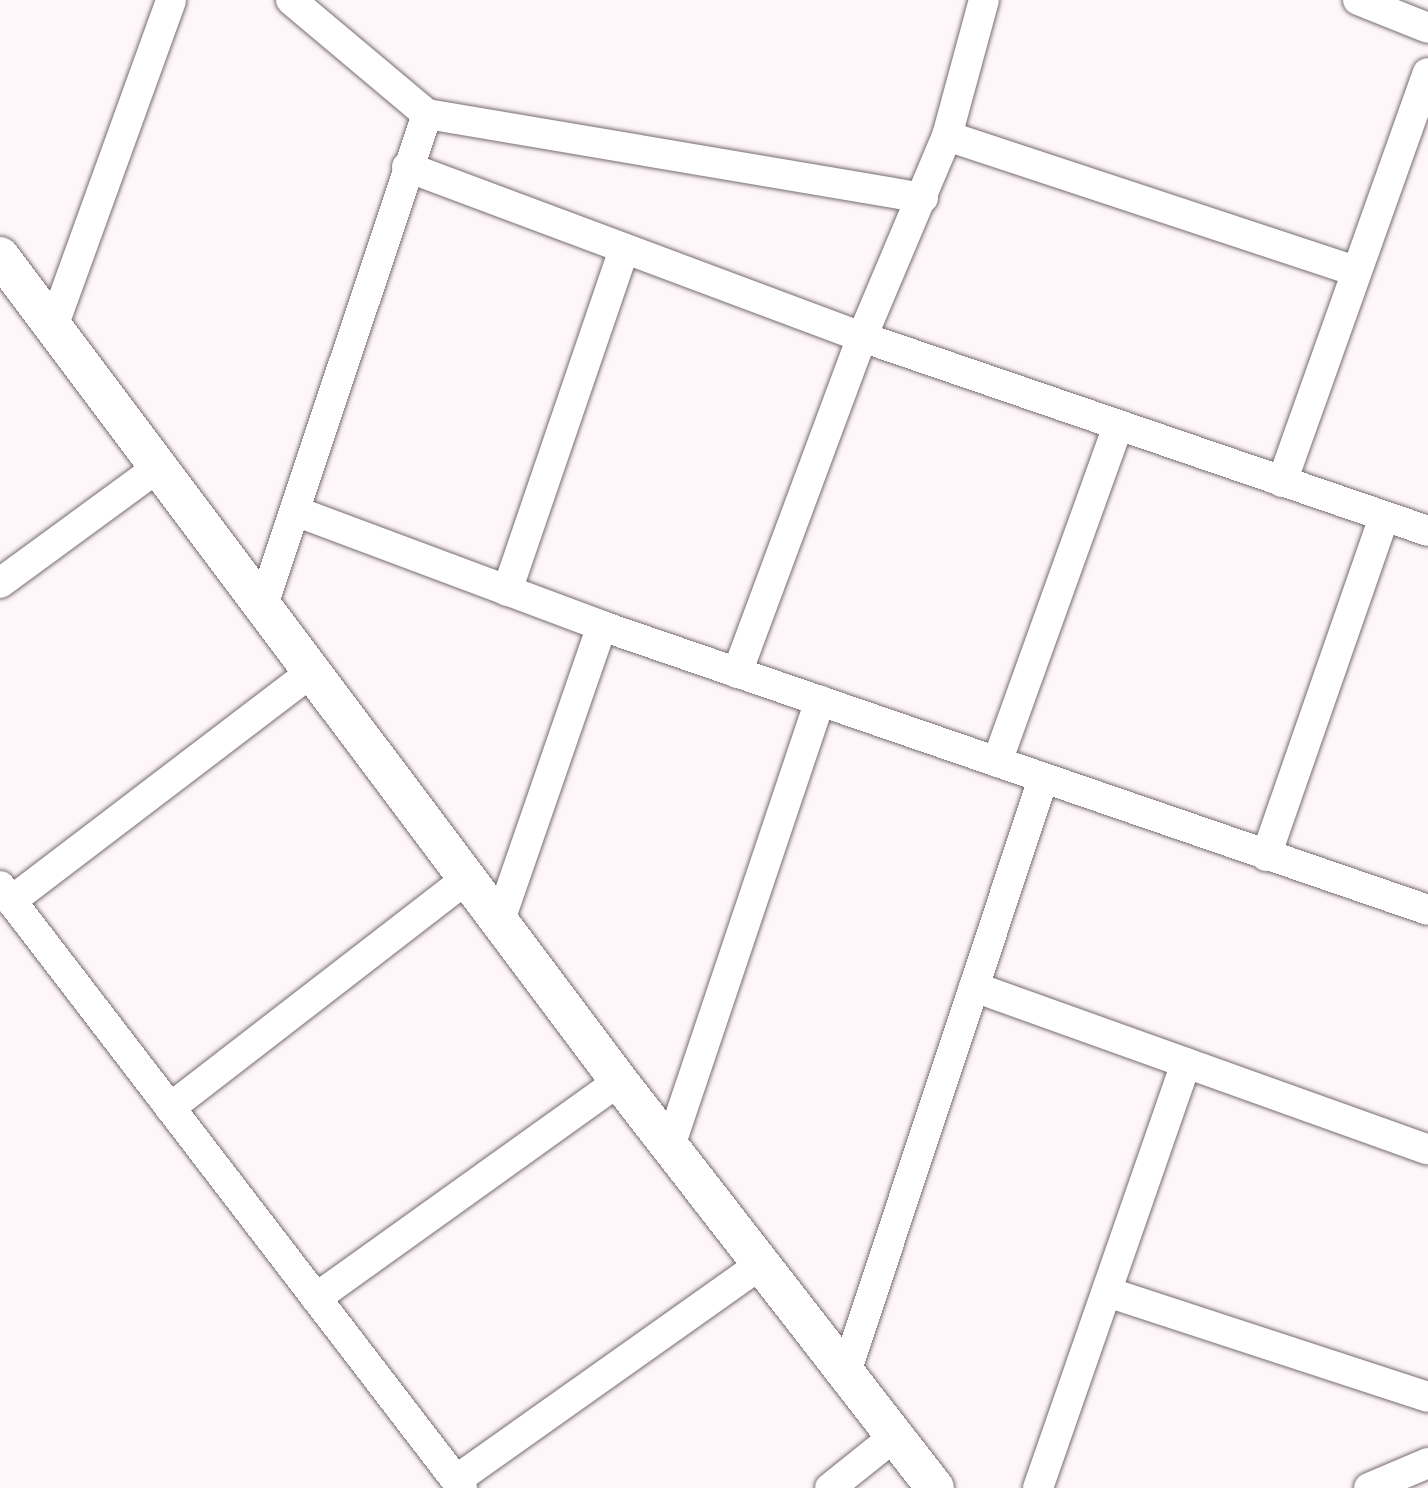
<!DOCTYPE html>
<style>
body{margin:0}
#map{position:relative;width:1428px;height:1488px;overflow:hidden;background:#fef6f8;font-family:"Crimson Pro",serif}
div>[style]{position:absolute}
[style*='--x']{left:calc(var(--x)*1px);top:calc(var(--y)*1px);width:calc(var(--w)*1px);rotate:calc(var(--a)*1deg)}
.roads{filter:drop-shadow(0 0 2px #776c6f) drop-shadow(0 0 2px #776c6f)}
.street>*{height:30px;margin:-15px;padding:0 15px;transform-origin:15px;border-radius:15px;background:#fff}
.secondary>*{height:38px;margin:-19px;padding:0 19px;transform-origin:19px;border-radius:19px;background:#fff}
span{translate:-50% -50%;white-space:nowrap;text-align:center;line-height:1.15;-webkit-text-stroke:5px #fff;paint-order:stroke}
</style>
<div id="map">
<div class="roads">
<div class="street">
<div style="--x:291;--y:0;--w:177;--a:40"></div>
<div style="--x:427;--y:114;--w:503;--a:9.61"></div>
<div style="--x:1358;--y:0;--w:75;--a:21.8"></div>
<div style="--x:947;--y:136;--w:431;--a:18.3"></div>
<div style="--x:407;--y:167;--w:486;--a:20.5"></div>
<div style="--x:862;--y:337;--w:598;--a:18.92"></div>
<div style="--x:54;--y:324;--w:344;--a:-70.1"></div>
<div style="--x:1282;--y:482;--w:434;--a:-70.4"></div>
<div style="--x:295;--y:511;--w:328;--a:20.5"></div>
<div style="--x:602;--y:626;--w:873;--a:18.97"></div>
<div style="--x:0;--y:583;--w:200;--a:-36.2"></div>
<div style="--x:507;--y:591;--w:361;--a:-71.1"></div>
<div style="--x:264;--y:602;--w:515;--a:-71.53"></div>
<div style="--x:737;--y:673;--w:358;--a:-69.6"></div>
<div style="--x:862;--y:337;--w:218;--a:-67.1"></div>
<div style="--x:947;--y:136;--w:141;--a:-74.8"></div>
<div style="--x:997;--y:762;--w:357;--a:-70.2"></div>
<div style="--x:1266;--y:856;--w:358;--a:-70.8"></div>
<div style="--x:0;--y:886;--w:759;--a:52.5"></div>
<div style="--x:11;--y:901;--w:381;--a:-37.3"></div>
<div style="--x:500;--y:920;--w:311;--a:-70.9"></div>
<div style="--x:974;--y:987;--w:482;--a:19.7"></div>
<div style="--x:170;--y:1108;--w:376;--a:-37.7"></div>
<div style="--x:670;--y:1146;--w:470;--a:-71.4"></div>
<div style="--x:1107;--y:1292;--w:338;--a:18.1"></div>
<div style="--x:316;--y:1298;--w:373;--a:-35.6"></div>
<div style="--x:846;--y:1372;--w:625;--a:-71.62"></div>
<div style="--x:456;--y:1480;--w:374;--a:-35.3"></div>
<div style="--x:830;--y:1488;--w:83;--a:-38.7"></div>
<div style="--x:1038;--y:1488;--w:450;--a:-70.8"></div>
<div style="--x:1369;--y:1488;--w:64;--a:-23"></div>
</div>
<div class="secondary">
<div style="--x:0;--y:256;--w:1031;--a:53.12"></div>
<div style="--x:619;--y:1081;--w:515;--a:52.17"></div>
</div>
</div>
</div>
